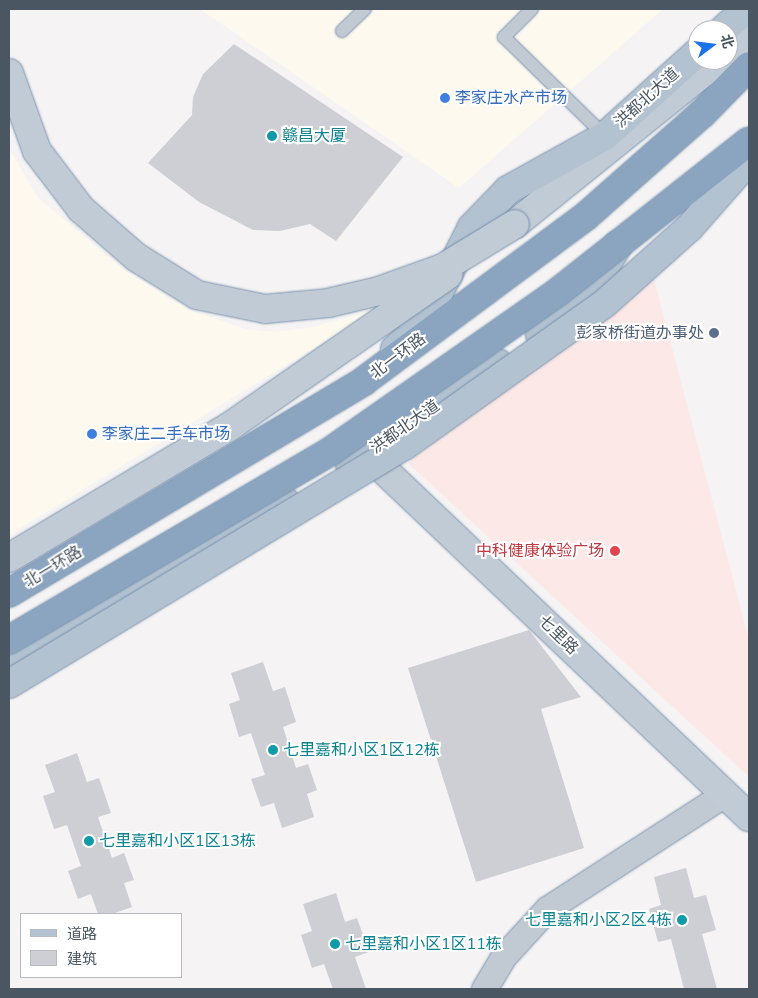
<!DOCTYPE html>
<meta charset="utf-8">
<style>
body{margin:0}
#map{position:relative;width:758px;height:998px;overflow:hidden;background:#f5f3f3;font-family:"Nunito Sans","Noto Sans SC",sans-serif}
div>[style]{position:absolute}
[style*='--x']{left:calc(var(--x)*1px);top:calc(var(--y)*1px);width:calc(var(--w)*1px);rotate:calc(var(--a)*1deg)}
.commercial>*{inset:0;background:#fdf9ef}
.medical>*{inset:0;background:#fce8e6}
.building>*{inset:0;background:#cdcfd5}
.roads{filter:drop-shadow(0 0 1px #7690ad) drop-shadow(0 0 1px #7690ad)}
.lane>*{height:12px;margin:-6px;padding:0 6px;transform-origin:6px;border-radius:6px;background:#c1cad2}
.street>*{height:25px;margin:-12.5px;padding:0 12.5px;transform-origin:12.5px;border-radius:12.5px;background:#c1cad2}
.secondary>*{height:28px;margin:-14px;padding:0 14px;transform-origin:14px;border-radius:14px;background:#c1cbd6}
.primary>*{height:28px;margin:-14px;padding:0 14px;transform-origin:14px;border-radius:14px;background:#b3c2d1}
.highway>*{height:28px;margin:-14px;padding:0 14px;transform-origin:14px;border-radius:14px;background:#8ba5c1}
.bridges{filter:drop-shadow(0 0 1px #7690ad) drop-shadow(0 0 1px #7690ad)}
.secondary-bridge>*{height:28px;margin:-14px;padding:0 14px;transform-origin:14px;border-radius:14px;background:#c1cbd6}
.primary-bridge>*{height:28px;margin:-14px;padding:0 14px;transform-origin:14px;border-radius:14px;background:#b3c2d1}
.highway-bridge>*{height:28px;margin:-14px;padding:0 14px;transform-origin:14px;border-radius:14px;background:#8ba5c1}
.dots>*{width:14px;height:14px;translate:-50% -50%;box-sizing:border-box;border:2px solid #fff;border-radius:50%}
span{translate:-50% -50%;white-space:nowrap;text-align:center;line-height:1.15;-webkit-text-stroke:4px #fff;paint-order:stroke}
.shop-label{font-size:16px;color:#366cbe}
.left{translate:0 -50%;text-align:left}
.street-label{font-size:16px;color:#4a5661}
.culture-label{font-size:16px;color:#0d838f}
.right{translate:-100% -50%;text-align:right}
.service-label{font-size:16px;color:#4e5e75}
.health-label{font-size:16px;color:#be3a42}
.frame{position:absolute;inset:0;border:10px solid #4a5661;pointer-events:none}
.legend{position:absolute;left:20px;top:913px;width:162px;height:65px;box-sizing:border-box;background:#fff;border:1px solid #b7bbc0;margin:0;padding:6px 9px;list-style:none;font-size:15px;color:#4a5661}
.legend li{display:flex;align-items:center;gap:10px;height:25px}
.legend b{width:25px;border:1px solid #b7bbc0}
.north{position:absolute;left:688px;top:20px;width:50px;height:50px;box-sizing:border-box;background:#fff;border:1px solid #b7bbc0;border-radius:50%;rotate:75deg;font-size:14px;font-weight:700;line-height:20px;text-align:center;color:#4a5661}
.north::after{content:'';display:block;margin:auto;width:18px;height:22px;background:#1a73e8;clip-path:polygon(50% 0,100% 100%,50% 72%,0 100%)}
</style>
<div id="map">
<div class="commercial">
<div style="clip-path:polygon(200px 9px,663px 9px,459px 188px)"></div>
<div style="clip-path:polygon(9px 148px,38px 198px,124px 270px,189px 310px,246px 329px,274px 332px,312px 327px,376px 310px,9px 535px)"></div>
</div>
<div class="medical">
<div style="clip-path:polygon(653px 276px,749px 640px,749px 777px,408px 463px)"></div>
</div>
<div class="building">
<div style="clip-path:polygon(234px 44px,403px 157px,336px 241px,310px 224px,280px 231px,253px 230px,199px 202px,148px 163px,192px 115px,193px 97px,203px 74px)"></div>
<div style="clip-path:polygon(529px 630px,581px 697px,541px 709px,584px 848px,476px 882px,408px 668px)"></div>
<div style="clip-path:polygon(263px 662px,273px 691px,285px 687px,296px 722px,283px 727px,296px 768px,308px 764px,317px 790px,307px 794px,314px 817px,282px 828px,274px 803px,261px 807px,251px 779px,265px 775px,251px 733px,239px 737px,229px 704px,240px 700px,231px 673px)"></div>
<div style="clip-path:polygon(77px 753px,87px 782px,99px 778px,111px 813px,98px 817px,112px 858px,124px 853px,134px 880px,124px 883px,132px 907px,112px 914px,98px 914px,91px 894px,78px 899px,68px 871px,81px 866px,67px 825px,54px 829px,43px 796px,55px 792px,45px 765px)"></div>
<div style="clip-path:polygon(686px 868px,694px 898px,706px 895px,716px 930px,702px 934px,717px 989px,684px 989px,671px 939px,658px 942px,649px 909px,661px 905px,654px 877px)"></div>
<div style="clip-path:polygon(336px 893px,345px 922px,357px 918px,369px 952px,355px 957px,366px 989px,333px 989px,324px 964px,312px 968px,301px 935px,312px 931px,303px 904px)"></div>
</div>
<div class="roads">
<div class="lane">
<div style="--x:532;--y:9;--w:40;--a:135"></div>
<div style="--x:504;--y:37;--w:141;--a:44.4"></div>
<div style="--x:342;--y:31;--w:32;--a:-44"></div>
</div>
<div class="street">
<div style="--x:484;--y:989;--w:37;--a:-59"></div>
<div style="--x:503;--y:957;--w:65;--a:-47.5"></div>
<div style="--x:547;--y:909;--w:212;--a:-32.9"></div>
</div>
<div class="secondary">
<div style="--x:728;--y:53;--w:25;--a:-34"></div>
<div style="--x:515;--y:224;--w:262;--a:-38.8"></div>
<div style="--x:367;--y:454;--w:527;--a:43.54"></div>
</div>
<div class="primary">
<div style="--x:723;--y:30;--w:31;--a:-42"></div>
<div style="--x:540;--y:334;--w:29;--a:-35"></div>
<div style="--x:564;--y:317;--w:44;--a:-46.8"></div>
<div style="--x:594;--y:285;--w:47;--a:-59"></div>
<div style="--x:395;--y:349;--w:18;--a:-41"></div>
<div style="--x:409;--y:337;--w:43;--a:-54.5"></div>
<div style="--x:434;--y:302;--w:84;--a:-63.1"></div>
<div style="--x:472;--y:227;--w:52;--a:-45.8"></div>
<div style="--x:508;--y:190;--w:111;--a:-29.1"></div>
<div style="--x:605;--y:136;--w:125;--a:-42.1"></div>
<div style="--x:350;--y:464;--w:179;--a:-34.3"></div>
<div style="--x:9;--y:665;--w:321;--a:-30.6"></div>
</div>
<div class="highway">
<div style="--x:9;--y:593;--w:413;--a:-30.8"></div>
<div style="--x:364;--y:381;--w:275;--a:-36.6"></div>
<div style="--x:585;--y:217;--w:156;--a:-41.4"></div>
<div style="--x:702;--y:114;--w:67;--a:-45.6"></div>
</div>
</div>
<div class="bridges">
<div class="secondary-bridge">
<div style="--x:9;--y:73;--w:83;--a:70.3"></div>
<div style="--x:37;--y:151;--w:73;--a:52.8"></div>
<div style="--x:81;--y:209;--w:73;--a:41.1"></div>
<div style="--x:136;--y:257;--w:72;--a:31.9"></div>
<div style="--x:197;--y:295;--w:69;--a:11.6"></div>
<div style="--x:265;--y:309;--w:63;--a:-5.4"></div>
<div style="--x:328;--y:303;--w:52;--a:-13.2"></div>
<div style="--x:379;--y:291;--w:68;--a:-19.8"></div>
<div style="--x:443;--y:268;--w:84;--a:-31.4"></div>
<div style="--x:9;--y:558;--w:256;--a:-30.8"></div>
<div style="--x:229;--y:427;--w:267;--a:-34.8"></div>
</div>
<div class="primary-bridge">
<div style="--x:9;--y:684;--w:461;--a:-31.1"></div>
<div style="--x:404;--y:446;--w:245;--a:-35.4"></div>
<div style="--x:604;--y:304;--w:115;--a:-41.8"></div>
<div style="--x:690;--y:227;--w:89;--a:-48.6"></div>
</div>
<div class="highway-bridge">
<div style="--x:9;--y:640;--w:373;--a:-30.4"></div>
<div style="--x:331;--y:451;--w:277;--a:-35"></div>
<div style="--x:558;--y:292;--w:243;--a:-38.3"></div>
</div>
</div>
<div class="dots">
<div style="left:445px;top:98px;background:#3f7fe0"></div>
<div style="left:272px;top:136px;background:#0f9aa8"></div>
<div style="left:714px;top:333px;background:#5c6f8a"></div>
<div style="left:92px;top:434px;background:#3f7fe0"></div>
<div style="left:615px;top:551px;background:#e0444e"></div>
<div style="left:273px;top:750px;background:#0f9aa8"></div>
<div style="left:89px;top:841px;background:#0f9aa8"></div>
<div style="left:682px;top:920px;background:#0f9aa8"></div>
<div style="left:335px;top:944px;background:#0f9aa8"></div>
</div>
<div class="shop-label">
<span class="left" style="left:455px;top:98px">李家庄水产市场</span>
<span class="left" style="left:102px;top:434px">李家庄二手车市场</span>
</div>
<div class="street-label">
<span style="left:647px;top:98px;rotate:-42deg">洪都北大道</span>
<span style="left:398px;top:356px;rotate:-37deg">北一环路</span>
<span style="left:405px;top:427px;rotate:-35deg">洪都北大道</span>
<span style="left:53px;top:567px;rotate:-31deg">北一环路</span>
<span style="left:558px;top:635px;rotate:44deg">七里路</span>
</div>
<div class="culture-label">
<span class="left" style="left:282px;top:136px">赣昌大厦</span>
<span class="left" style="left:283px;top:750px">七里嘉和小区1区12栋</span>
<span class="left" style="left:99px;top:841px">七里嘉和小区1区13栋</span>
<span class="right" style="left:672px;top:920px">七里嘉和小区2区4栋</span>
<span class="left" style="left:345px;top:944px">七里嘉和小区1区11栋</span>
</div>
<div class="service-label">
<span class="right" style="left:704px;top:333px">彭家桥街道办事处</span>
</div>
<div class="health-label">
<span class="right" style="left:604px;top:551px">中科健康体验广场</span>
</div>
<div class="frame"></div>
<ul class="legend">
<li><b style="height:6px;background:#b3c2d1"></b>道路</li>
<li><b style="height:14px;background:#cdcfd5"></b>建筑</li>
</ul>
<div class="north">北</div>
</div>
